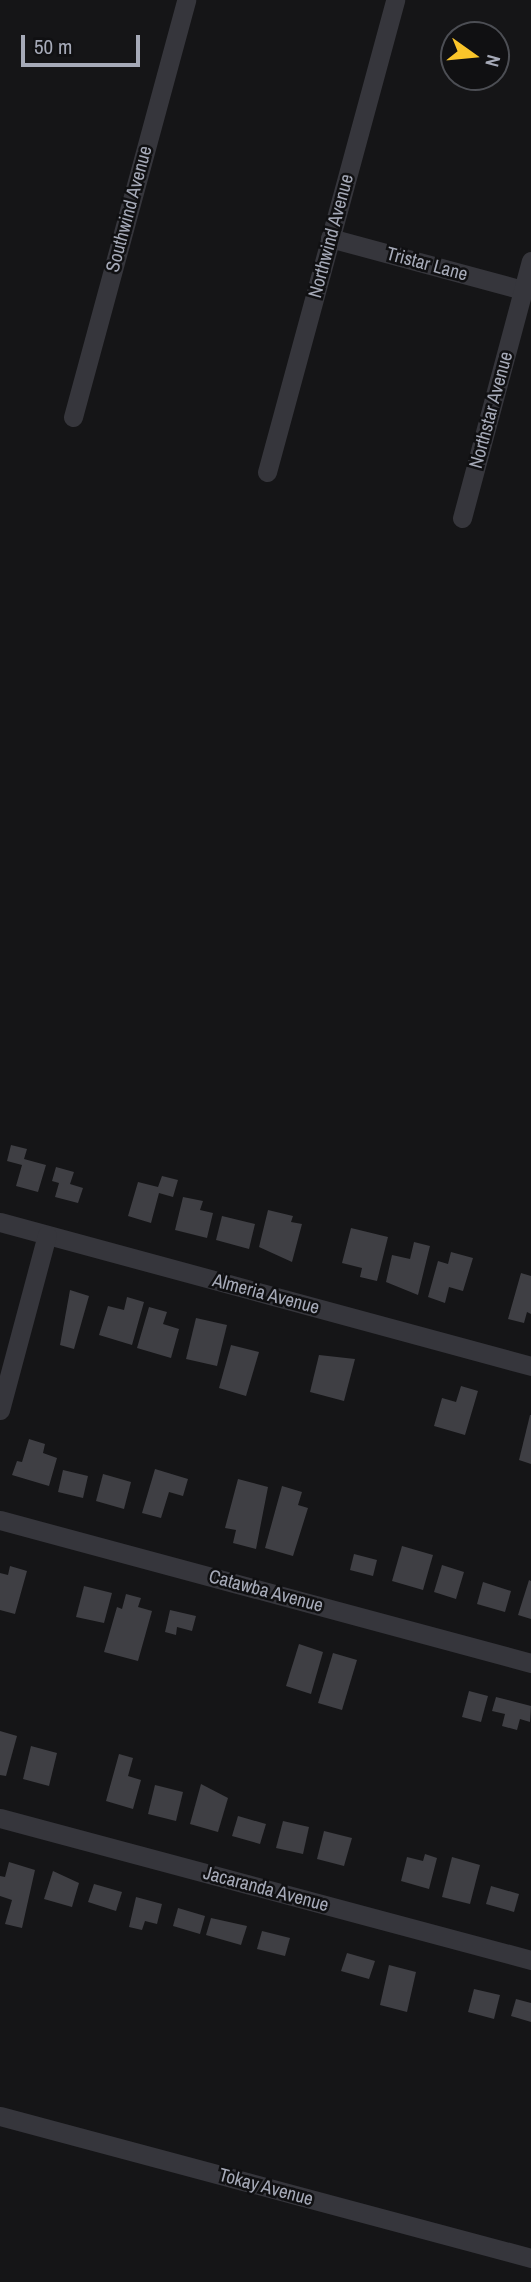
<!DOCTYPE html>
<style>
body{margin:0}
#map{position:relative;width:531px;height:2282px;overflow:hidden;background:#151517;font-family:"Archivo Narrow",sans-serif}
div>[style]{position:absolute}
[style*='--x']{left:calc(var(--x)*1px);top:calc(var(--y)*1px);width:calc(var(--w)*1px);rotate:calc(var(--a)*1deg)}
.building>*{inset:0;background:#3f3f44}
.minor>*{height:19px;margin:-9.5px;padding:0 9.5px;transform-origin:9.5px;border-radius:9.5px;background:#36363c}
span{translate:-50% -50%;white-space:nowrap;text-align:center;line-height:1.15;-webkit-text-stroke:5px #101012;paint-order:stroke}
.street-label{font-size:19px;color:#a6aab8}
.north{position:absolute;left:440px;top:21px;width:70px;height:70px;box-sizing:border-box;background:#101012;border:2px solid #4c4e54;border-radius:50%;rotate:105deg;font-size:19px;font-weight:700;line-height:28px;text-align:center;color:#a6aab8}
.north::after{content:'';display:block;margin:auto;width:24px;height:32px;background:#fac52a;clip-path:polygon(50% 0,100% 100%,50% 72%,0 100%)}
.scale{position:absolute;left:21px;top:35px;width:119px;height:32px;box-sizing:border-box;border:4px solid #a6aab8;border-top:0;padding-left:9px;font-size:21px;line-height:24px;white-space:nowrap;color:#a6aab8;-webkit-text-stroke:5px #101012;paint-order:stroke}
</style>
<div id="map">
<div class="building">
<div style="clip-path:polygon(11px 1145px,27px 1149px,24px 1159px,46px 1165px,38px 1192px,16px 1186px,22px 1165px,7px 1161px)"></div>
<div style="clip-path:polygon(56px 1167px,74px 1172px,70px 1184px,83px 1188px,78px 1203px,55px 1197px,59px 1183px,52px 1181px)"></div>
<div style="clip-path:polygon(162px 1176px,178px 1180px,173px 1197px,159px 1193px,151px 1223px,128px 1216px,138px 1182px,158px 1187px)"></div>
<div style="clip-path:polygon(183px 1197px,203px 1201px,200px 1210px,213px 1213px,207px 1238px,175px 1230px)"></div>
<div style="clip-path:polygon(268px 1210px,293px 1216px,291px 1222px,302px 1224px,292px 1262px,259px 1247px)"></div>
<div style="clip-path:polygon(222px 1216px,255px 1224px,249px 1249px,216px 1240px)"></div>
<div style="clip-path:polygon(351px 1228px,388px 1237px,377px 1281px,360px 1277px,362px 1268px,342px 1263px)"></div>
<div style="clip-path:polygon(414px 1242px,430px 1246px,418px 1295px,386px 1282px,392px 1255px,410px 1259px)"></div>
<div style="clip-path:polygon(451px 1252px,473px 1258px,463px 1291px,449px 1287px,445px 1303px,428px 1297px,438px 1261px,448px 1264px)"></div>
<div style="clip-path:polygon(521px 1273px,531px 1276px,531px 1314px,527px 1312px,524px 1323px,508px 1319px)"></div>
<div style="clip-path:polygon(70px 1290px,89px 1296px,74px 1349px,60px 1345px)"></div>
<div style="clip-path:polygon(127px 1297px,144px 1302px,132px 1345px,99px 1335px,108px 1306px,124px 1310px)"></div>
<div style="clip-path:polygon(149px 1307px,167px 1312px,163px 1324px,179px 1329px,171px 1358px,137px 1348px)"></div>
<div style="clip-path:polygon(196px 1318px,227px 1325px,217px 1366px,186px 1359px)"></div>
<div style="clip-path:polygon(231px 1345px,259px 1352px,246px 1396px,219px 1388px)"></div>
<div style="clip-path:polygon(319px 1355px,355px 1359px,344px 1401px,310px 1392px)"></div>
<div style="clip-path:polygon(461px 1386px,478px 1391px,465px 1435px,434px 1426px,442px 1398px,456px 1402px)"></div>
<div style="clip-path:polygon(530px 1415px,531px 1415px,531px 1464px,519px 1460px)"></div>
<div style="clip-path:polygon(29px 1439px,45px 1444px,43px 1453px,57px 1458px,49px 1486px,12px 1475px,17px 1461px,22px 1462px)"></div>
<div style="clip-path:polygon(155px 1469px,188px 1479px,183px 1496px,169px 1492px,161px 1518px,142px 1513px)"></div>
<div style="clip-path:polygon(63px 1470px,88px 1476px,83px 1498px,58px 1492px)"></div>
<div style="clip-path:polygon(103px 1474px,131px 1482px,124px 1509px,96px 1501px)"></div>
<div style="clip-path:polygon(238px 1479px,268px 1487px,256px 1549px,233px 1543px,236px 1530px,225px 1528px)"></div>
<div style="clip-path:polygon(282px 1486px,302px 1492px,298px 1505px,308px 1508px,293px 1556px,265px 1548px)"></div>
<div style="clip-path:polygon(402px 1546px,433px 1555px,423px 1590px,392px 1581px)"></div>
<div style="clip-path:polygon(354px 1554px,377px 1560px,373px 1576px,350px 1570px)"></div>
<div style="clip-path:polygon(442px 1565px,464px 1572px,456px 1599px,434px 1592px)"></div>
<div style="clip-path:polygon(10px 1566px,27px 1571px,15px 1614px,0 1610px,0 1573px,8px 1575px)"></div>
<div style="clip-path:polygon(529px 1580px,531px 1581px,531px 1619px,518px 1615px)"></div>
<div style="clip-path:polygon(483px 1582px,511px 1591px,505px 1612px,477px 1604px)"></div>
<div style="clip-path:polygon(84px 1586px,112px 1593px,104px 1623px,76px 1617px)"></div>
<div style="clip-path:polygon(126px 1594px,141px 1598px,138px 1607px,152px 1611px,138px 1661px,104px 1652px,117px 1607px,122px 1609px)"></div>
<div style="clip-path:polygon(170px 1610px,196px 1616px,192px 1631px,177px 1627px,176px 1635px,165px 1632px)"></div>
<div style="clip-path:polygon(299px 1644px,323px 1652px,311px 1694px,286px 1686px)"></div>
<div style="clip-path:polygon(333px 1653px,357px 1660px,342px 1710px,318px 1703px)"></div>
<div style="clip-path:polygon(469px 1691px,488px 1696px,481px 1722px,462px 1717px)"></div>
<div style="clip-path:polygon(496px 1697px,531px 1706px,530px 1722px,520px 1719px,517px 1730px,502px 1726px,505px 1714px,492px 1711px)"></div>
<div style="clip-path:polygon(0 1731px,17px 1736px,6px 1776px,0 1775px)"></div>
<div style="clip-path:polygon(31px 1746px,57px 1753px,49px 1786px,23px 1779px)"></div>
<div style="clip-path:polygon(119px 1754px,133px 1758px,128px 1776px,141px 1780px,133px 1809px,106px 1801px)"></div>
<div style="clip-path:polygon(201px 1784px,228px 1798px,218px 1832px,190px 1824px)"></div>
<div style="clip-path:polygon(155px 1785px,183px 1792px,176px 1821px,148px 1814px)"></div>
<div style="clip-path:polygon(238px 1816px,266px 1824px,260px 1844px,232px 1836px)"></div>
<div style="clip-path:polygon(283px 1821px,309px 1827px,303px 1854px,276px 1848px)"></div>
<div style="clip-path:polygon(324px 1831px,352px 1838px,344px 1866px,317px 1859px)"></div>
<div style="clip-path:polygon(425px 1854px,437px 1858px,429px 1889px,401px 1881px,407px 1857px,423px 1861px)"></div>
<div style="clip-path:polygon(452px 1857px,480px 1865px,470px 1904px,442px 1897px)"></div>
<div style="clip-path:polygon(9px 1862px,35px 1870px,22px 1928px,5px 1924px,12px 1900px,0 1896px,0 1876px,5px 1877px)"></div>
<div style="clip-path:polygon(53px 1871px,79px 1883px,72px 1907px,44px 1899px)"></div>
<div style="clip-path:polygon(94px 1884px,122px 1892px,116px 1911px,88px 1902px)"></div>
<div style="clip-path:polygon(491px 1886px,519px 1894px,514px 1912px,486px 1904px)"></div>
<div style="clip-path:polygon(136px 1897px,162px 1904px,157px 1924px,145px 1921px,142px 1930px,129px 1927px)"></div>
<div style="clip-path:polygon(178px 1908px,205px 1916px,200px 1934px,173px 1926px)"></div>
<div style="clip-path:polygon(211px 1918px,247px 1926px,241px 1945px,206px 1935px)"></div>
<div style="clip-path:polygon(262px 1931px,290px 1938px,285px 1956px,257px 1949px)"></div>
<div style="clip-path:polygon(347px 1953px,375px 1961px,369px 1979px,341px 1971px)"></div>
<div style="clip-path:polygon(389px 1965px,416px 1972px,407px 2012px,380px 2005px)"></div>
<div style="clip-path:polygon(474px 1989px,500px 1995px,494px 2019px,468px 2012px)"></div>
<div style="clip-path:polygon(516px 1999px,531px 2003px,531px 2022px,511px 2016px)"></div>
</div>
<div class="minor">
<div style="--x:330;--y:238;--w:200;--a:15.1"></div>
<div style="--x:73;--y:417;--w:432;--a:-74.8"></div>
<div style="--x:267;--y:472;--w:489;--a:-74.8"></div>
<div style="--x:462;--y:518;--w:266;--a:-75"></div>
<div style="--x:0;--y:1222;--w:550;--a:15.17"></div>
<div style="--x:0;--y:1410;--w:181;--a:-75"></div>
<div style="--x:0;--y:1520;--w:550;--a:15.07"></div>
<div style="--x:0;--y:1818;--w:550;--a:14.97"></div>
<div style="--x:0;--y:2116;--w:550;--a:14.97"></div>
</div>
<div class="street-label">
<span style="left:129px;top:209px;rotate:-75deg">Southwind Avenue</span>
<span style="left:331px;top:236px;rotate:-75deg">Northwind Avenue</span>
<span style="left:427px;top:264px;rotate:15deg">Tristar Lane</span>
<span style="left:491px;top:410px;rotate:-75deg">Northstar Avenue</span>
<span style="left:266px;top:1294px;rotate:15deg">Almeria Avenue</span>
<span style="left:266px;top:1591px;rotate:15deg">Catawba Avenue</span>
<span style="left:266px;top:1889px;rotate:15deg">Jacaranda Avenue</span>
<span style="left:266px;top:2187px;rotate:15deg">Tokay Avenue</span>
</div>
<div class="north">N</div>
<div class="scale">50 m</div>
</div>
